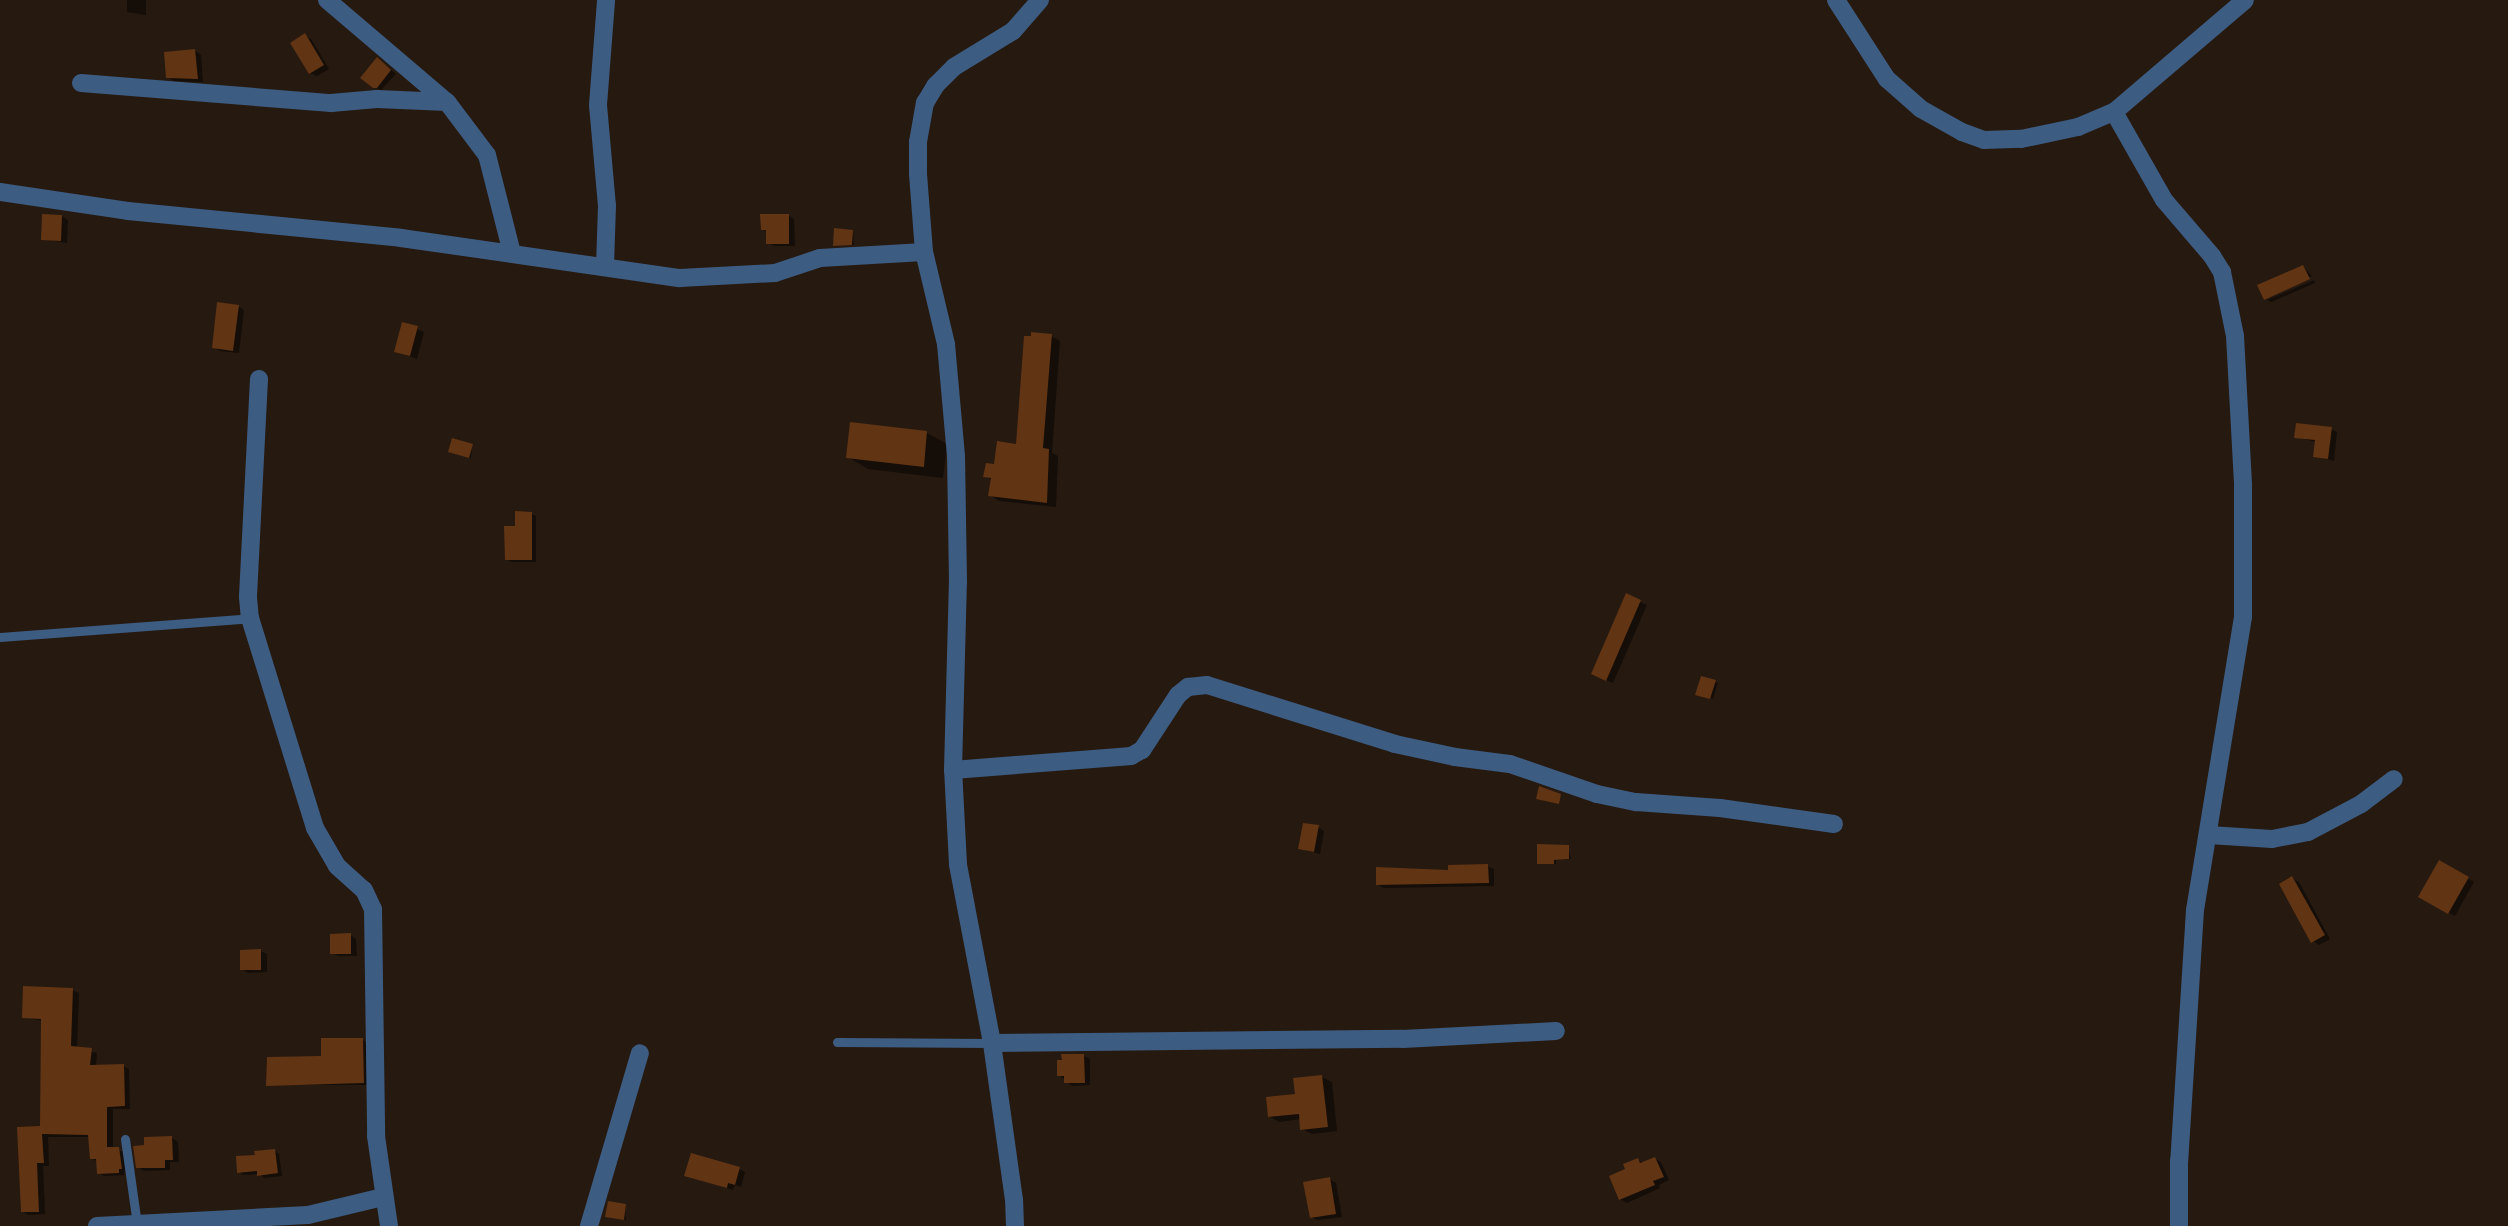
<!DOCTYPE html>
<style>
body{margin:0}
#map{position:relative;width:2508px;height:1226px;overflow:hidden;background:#261910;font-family:"Roboto Condensed",sans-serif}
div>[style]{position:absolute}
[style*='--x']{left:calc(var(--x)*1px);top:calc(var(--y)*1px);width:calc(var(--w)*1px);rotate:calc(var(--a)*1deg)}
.shadow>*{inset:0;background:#0007}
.building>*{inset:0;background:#613413}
.service>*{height:9px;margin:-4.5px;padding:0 4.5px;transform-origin:4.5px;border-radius:4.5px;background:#3d5c82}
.minor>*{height:18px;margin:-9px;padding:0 9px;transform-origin:9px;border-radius:9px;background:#3d5c82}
span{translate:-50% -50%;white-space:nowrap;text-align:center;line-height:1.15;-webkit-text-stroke:5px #0b0603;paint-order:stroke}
</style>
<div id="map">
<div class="shadow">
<div style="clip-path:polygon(127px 0,146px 0,146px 15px,127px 12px)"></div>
<div style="clip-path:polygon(305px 36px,311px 39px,329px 69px,317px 76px,310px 73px)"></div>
<div style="clip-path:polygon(195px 51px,201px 55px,203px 82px,174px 81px,167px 77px)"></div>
<div style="clip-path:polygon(383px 63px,396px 74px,381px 90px,374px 87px)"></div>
<div style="clip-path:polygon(788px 215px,794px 219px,795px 246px,774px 246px,768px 243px,768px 232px,762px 229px)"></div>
<div style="clip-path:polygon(62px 216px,68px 220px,67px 243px,43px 239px)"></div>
<div style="clip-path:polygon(853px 232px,854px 245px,834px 245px)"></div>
<div style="clip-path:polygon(2303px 267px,2312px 276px,2265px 299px,2259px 286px)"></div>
<div style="clip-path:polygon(2314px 280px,2315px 283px,2271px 302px,2267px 300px)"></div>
<div style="clip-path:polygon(238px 306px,244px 310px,239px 353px,220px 351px,214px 347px)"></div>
<div style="clip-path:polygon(404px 324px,424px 332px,417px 359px,396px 351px)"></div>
<div style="clip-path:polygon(1051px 336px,1060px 341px,1052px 453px,1058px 456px,1056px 507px,999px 501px,990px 495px,992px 480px,985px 476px,1018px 446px,1032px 338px)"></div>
<div style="clip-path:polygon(851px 424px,927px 433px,947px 444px,943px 478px,868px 469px,848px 457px)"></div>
<div style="clip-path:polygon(2331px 429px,2337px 432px,2334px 461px,2315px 456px,2316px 442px,2296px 437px)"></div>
<div style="clip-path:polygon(472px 446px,471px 458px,452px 453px)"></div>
<div style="clip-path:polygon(531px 514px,536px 516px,536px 562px,511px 562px,506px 559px,517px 528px)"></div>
<div style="clip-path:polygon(1627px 596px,1647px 605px,1613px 683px,1599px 677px)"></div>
<div style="clip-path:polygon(1715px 682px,1718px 683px,1713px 699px,1700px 695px)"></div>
<div style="clip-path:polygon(1318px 827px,1324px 831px,1320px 854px,1300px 849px)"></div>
<div style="clip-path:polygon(1568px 847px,1571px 859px,1556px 860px,1556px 864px,1538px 863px)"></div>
<div style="clip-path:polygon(2440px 862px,2474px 882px,2455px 916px,2421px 896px)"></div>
<div style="clip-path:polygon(1487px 866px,1494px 869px,1494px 886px,1384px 888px,1377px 884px)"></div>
<div style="clip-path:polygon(2292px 878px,2299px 882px,2330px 939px,2319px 945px,2313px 941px)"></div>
<div style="clip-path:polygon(350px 935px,356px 939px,357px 956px,338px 956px,332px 953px)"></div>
<div style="clip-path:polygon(261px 951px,267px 954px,267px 972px,248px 973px,242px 969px)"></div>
<div style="clip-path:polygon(73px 990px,79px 993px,77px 1048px,97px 1053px,96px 1066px,123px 1066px,129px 1069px,130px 1109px,113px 1109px,113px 1149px,125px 1152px,127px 1171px,124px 1171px,125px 1175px,104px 1176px,98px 1173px,98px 1162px,91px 1158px,90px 1137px,48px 1137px,49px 1166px,43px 1166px,45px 1214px,28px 1215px,22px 1211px,42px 1127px,43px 1021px,24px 1017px)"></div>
<div style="clip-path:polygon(363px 1040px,367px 1042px,368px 1085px,268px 1085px)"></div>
<div style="clip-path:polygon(1084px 1056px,1090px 1059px,1090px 1085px,1072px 1086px,1059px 1075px)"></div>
<div style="clip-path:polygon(1322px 1077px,1332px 1082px,1337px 1131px,1312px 1134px,1302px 1129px,1301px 1119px,1279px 1122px,1269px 1116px)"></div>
<div style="clip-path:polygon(172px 1138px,178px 1142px,179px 1162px,170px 1162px,170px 1170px,144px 1171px,138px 1167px)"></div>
<div style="clip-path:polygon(274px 1151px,279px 1154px,282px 1176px,264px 1178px,259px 1174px,244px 1175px,239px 1172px,257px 1157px)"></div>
<div style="clip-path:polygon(1655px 1159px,1661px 1162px,1669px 1180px,1659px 1185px,1660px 1188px,1627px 1203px,1620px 1199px,1628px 1170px,1638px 1160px,1644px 1163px)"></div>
<div style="clip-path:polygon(739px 1169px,745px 1172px,741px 1187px,735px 1185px,733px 1190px,686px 1175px)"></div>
<div style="clip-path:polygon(1330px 1179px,1336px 1183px,1342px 1217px,1317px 1220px,1311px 1217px)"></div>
<div style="clip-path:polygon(625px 1206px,626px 1220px,610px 1217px)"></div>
</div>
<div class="building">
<div style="clip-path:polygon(305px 33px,324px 65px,309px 74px,290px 43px)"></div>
<div style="clip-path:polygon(195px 49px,198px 79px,166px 78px,164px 52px)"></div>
<div style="clip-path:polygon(377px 57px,391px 70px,377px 88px,373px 88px,360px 78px)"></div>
<div style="clip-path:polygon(42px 214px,62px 215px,61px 241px,41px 240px)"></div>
<div style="clip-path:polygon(760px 214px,789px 214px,789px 244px,766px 244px,766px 230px,761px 230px)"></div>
<div style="clip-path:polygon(834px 228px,853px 230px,852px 245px,833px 246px)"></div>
<div style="clip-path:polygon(2303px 265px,2310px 279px,2264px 300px,2257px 285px)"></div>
<div style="clip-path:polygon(217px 302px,239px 305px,233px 351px,212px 348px)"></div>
<div style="clip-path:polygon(402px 322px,418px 326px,410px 356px,394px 352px)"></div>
<div style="clip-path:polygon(1031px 332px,1052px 334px,1043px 448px,1049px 449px,1047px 503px,988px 496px,991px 478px,983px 477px,986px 463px,994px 464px,997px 441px,1016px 444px,1024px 336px,1031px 336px)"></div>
<div style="clip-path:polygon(850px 422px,927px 431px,924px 467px,846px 458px)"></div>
<div style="clip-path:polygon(2296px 423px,2332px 427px,2328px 459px,2313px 457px,2315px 440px,2294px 438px)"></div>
<div style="clip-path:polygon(452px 438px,473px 444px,469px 458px,448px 452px)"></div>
<div style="clip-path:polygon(515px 511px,532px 512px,532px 560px,505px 560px,504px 526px,515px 526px)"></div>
<div style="clip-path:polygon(1626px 593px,1641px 600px,1606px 681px,1591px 674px)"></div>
<div style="clip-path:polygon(1701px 676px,1716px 680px,1710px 699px,1695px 695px)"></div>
<div style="clip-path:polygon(1539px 786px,1561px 794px,1559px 804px,1536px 799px)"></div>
<div style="clip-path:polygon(1303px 823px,1319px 825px,1314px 852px,1298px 849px)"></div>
<div style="clip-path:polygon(1537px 844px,1569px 845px,1569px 859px,1554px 860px,1554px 864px,1537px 864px)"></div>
<div style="clip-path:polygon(2439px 860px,2469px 877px,2448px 914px,2418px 897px)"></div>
<div style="clip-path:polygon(1488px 864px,1489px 883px,1376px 885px,1376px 867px,1448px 870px,1448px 865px)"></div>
<div style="clip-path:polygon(2292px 876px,2325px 935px,2311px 943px,2279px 884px)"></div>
<div style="clip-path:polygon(351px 933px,351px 954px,330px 954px,330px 934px)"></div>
<div style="clip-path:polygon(261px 949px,261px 970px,240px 970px,240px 950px)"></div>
<div style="clip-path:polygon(23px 986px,73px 988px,71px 1046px,92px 1048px,90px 1065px,124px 1064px,125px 1106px,107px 1107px,107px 1147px,119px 1147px,122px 1169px,119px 1169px,119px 1173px,97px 1174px,96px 1159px,90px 1159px,88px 1135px,42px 1134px,44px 1163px,37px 1163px,39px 1212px,21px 1212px,17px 1127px,40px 1126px,41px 1019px,22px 1018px)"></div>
<div style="clip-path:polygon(321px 1038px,363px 1038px,364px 1083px,266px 1086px,267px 1057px,321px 1056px)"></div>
<div style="clip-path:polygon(1061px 1054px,1084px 1054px,1085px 1083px,1064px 1083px,1064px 1076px,1057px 1076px,1057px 1060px,1062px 1060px)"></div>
<div style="clip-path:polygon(1322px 1075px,1328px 1127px,1300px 1130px,1299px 1114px,1268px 1117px,1266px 1097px,1295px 1094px,1293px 1078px)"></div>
<div style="clip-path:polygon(172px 1136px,173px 1160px,165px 1160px,165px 1168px,136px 1168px,133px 1146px,144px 1145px,144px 1137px)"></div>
<div style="clip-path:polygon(275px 1149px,278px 1173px,257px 1176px,257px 1171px,237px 1173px,236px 1156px,255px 1155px,254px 1151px)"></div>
<div style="clip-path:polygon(691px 1153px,740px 1167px,735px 1185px,728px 1183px,727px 1188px,684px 1176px)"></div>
<div style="clip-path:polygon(1655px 1157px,1664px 1177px,1653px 1181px,1655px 1185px,1619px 1200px,1609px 1176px,1625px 1169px,1623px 1164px,1638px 1158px,1640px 1163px)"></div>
<div style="clip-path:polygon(1330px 1177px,1336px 1214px,1310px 1218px,1303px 1182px)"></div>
<div style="clip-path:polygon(608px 1201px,626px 1204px,624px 1220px,605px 1217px)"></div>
</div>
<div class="service">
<div style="--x:0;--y:637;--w:251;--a:-4.3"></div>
<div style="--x:837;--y:1042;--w:155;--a:0.4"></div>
<div style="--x:125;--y:1139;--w:86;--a:82"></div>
</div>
<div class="minor">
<div style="--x:327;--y:0;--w:157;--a:40.4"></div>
<div style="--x:1836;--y:0;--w:94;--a:57.2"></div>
<div style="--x:1887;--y:79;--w:45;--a:41.4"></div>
<div style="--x:1921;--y:109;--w:47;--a:29.3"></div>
<div style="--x:1962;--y:132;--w:23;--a:20"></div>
<div style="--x:1984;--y:140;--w:37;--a:-2"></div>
<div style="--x:2021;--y:139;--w:58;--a:-11.9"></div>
<div style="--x:2078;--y:127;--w:39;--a:-23"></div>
<div style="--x:2114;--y:112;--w:172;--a:-40.5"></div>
<div style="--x:81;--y:83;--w:251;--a:4.6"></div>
<div style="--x:331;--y:103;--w:46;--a:-5"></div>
<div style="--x:377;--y:99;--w:70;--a:2.5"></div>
<div style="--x:447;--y:102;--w:66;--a:53"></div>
<div style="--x:487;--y:155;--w:101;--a:75.7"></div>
<div style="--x:2114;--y:112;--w:101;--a:60.4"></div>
<div style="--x:2164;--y:200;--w:74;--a:49.4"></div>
<div style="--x:2212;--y:256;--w:19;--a:58"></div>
<div style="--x:2222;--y:272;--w:65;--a:78.5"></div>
<div style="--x:2235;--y:336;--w:150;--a:86.9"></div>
<div style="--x:2243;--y:486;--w:131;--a:90"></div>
<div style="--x:2243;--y:617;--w:297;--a:99.3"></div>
<div style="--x:2195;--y:910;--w:252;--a:93.6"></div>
<div style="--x:2179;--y:1161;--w:65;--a:90"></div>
<div style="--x:0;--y:192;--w:129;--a:8.4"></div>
<div style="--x:128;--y:211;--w:274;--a:5.6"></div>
<div style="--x:401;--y:238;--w:282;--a:8.2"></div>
<div style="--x:680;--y:278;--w:95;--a:-3"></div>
<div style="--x:775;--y:273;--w:47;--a:-18.4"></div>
<div style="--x:820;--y:258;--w:104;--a:-3.3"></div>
<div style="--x:605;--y:266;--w:60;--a:-88.1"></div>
<div style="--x:607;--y:206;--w:101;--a:-95.1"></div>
<div style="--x:598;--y:105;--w:105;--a:-85.6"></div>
<div style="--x:259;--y:379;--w:218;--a:92.9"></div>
<div style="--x:248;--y:597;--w:21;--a:85"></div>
<div style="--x:250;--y:618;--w:220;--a:72.8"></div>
<div style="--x:315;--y:828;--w:44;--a:59.9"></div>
<div style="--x:337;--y:866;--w:36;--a:42"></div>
<div style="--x:364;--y:890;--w:21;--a:65"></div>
<div style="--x:373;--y:909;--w:227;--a:89.2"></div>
<div style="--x:376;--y:1136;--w:91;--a:81.8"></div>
<div style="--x:953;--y:770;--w:179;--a:-4.5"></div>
<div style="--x:1131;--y:756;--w:13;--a:-29"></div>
<div style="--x:1142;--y:750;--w:66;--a:-56.8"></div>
<div style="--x:1178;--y:695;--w:13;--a:-39"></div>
<div style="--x:1188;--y:687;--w:19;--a:-6"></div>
<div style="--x:1207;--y:685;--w:197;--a:17.4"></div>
<div style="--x:1395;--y:744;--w:61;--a:12.2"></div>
<div style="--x:1455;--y:757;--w:55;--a:7.3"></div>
<div style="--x:1510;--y:764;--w:92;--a:19"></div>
<div style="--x:1597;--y:794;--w:40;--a:12"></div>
<div style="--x:1636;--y:802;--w:84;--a:4.1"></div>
<div style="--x:1720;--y:808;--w:115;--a:8"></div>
<div style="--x:2209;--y:835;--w:63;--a:3.6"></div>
<div style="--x:2272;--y:839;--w:37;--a:-11"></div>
<div style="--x:2308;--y:832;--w:60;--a:-27.8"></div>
<div style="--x:2361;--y:804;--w:41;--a:-37.1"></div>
<div style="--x:992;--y:1043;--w:411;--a:-0.6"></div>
<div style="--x:1403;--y:1039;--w:153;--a:-3"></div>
<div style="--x:97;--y:1226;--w:211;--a:-3"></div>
<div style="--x:308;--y:1215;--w:77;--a:-13.5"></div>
<div style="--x:589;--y:1226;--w:180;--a:-73.6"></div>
<div style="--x:1015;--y:1226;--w:26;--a:-92"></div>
<div style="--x:1014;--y:1200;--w:159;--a:-98"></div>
<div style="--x:992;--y:1043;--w:182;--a:-100.8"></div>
<div style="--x:958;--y:864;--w:94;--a:-93"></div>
<div style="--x:953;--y:770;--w:188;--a:-88.5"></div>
<div style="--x:958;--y:582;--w:126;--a:-90.9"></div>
<div style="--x:956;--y:456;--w:112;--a:-95.1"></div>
<div style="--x:946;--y:344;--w:95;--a:-103.4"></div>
<div style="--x:924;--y:252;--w:78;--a:-94.4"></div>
<div style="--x:918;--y:174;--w:32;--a:-90"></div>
<div style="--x:918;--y:142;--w:40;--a:-80"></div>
<div style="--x:925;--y:103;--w:21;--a:-59"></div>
<div style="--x:936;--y:85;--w:25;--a:-45"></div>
<div style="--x:954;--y:67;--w:69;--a:-31.4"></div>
<div style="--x:1013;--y:31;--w:41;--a:-48.9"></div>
</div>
</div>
